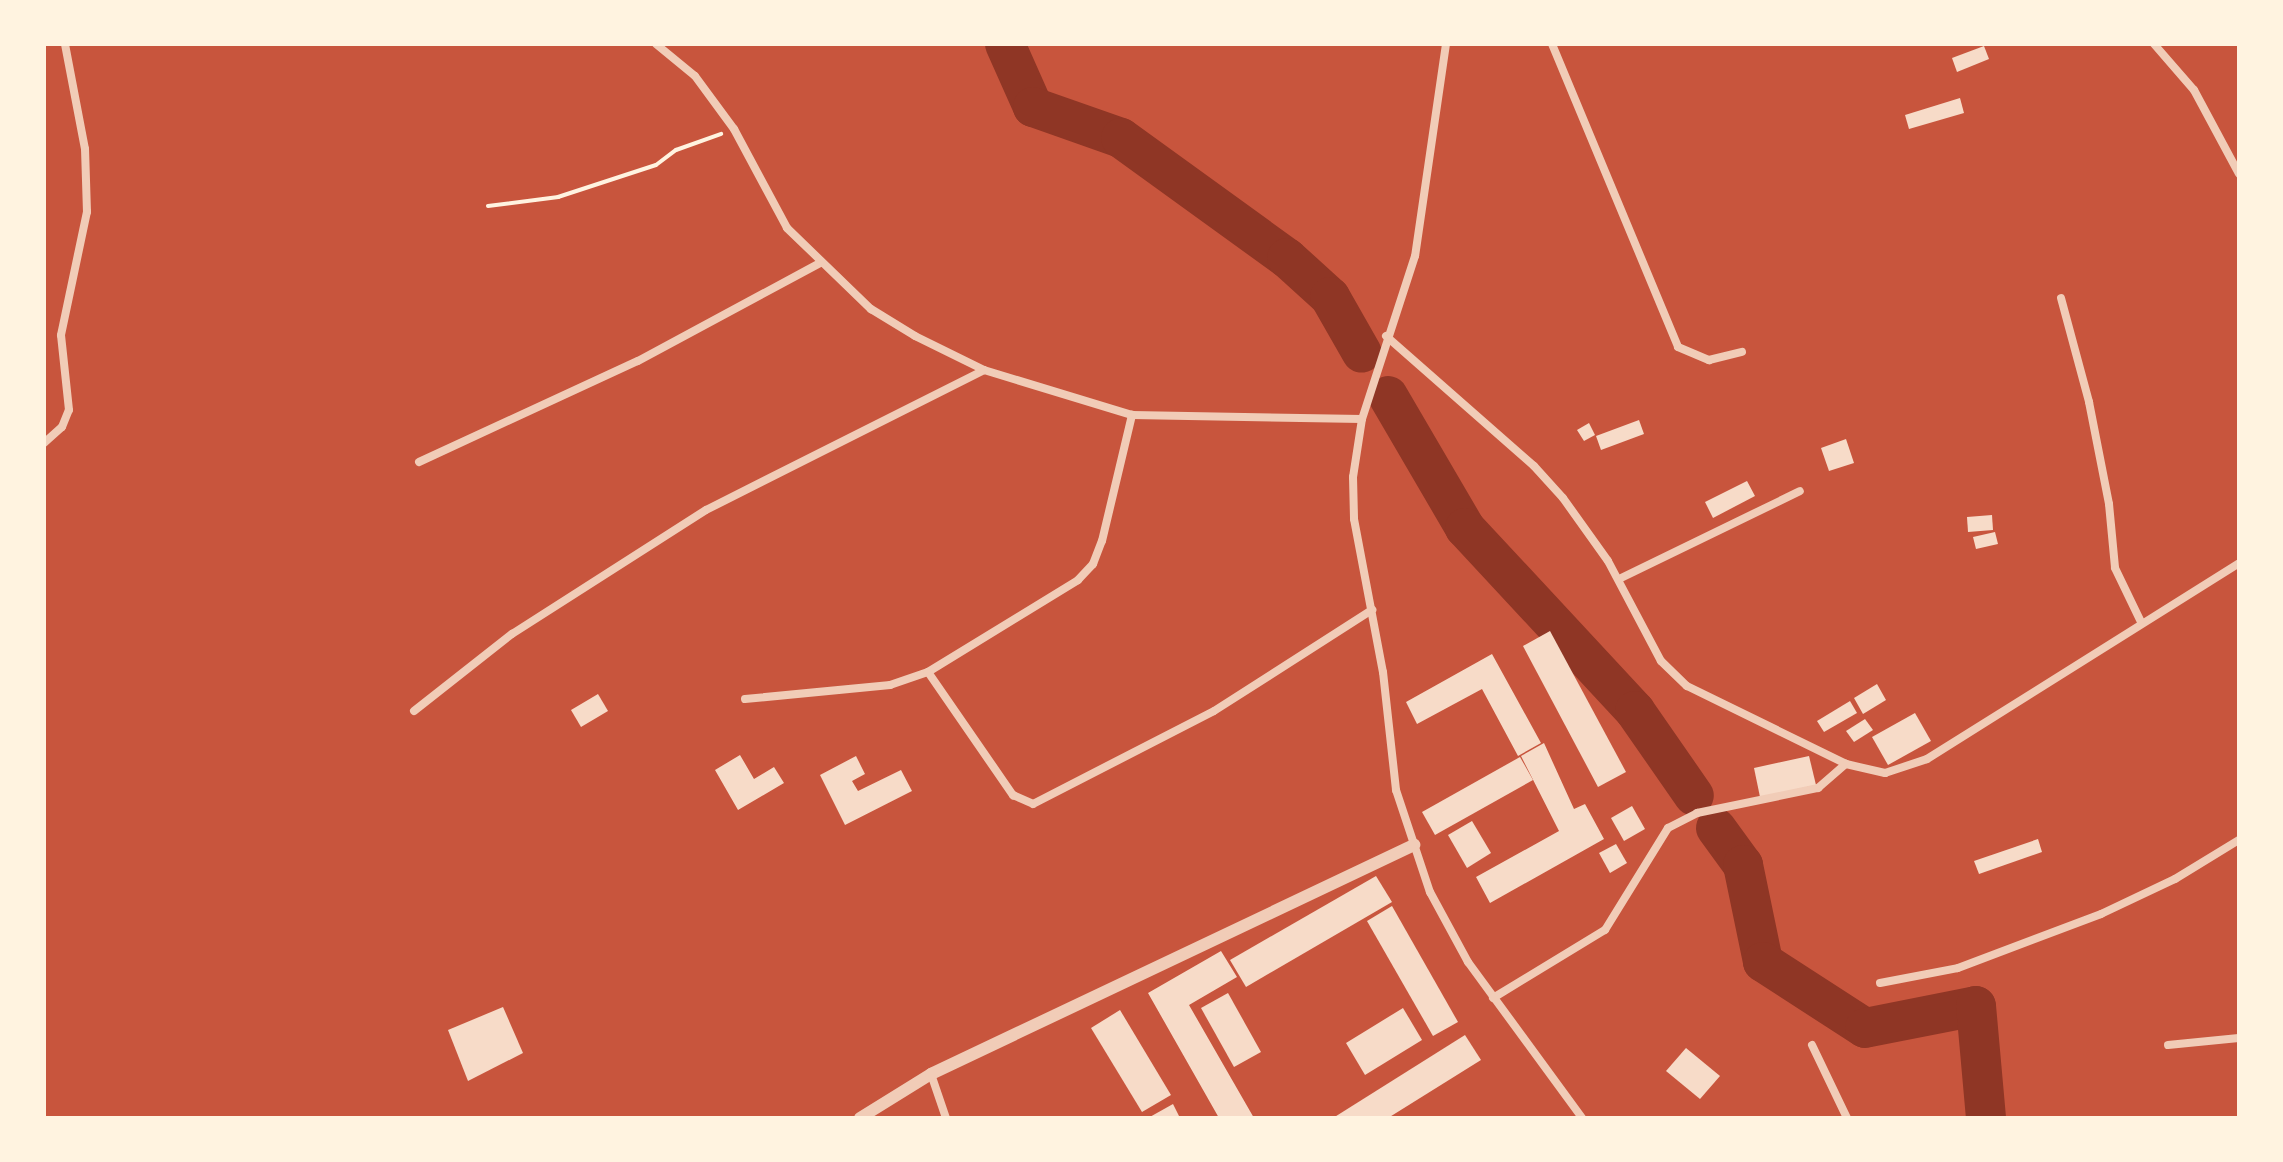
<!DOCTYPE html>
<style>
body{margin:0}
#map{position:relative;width:2283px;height:1162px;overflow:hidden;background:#c8553d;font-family:"Nunito Sans",sans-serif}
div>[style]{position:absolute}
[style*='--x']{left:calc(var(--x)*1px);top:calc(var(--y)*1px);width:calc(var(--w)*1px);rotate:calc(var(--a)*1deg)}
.river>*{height:40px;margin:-20px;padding:0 20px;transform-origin:20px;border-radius:20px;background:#8f3625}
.building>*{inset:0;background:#f7dbc8}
.path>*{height:4px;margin:-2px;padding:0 2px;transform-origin:2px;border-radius:2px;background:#fff3e0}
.minor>*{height:8px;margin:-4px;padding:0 4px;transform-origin:4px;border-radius:4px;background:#f1ccb7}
.tertiary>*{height:12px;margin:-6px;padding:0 6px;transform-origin:6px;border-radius:6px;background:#f1ccb7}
span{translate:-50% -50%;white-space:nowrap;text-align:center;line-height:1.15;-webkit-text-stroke:7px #fff3e0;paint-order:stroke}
.frame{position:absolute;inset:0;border:46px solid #fff3e0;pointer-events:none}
</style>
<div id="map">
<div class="river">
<div style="--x:1005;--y:44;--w:69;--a:66"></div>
<div style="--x:1033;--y:107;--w:93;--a:19.4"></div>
<div style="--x:1121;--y:138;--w:205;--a:35.9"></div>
<div style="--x:1287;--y:258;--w:58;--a:42.2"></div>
<div style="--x:1330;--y:297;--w:64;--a:60.3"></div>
<div style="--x:1388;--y:396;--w:153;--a:59.7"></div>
<div style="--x:1465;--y:528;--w:250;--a:47.1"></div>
<div style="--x:1635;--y:711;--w:103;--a:55.2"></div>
<div style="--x:1716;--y:828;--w:46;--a:53.9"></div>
<div style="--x:1743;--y:865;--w:99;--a:78.3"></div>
<div style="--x:1763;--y:962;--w:121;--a:32.9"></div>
<div style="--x:1865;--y:1028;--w:113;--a:-11.2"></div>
<div style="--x:1976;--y:1006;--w:112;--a:84.9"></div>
</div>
<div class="building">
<div style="clip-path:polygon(1984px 46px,1989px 59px,1957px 72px,1952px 58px)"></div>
<div style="clip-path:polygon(1960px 98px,1964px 113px,1909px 129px,1905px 115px)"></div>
<div style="clip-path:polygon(1639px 420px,1644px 434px,1601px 450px,1596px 436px)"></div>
<div style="clip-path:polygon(1589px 423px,1595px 435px,1584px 441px,1577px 430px)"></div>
<div style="clip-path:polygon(1846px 439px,1854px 463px,1829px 471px,1821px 448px)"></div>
<div style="clip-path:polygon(1747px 481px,1755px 496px,1713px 518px,1705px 502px)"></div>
<div style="clip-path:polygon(1992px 515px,1993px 530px,1968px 532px,1967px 517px)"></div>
<div style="clip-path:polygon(1995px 532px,1998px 544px,1976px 549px,1973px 537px)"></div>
<div style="clip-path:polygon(1550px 631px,1626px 772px,1598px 787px,1523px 646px)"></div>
<div style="clip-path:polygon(1492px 654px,1541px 743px,1518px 756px,1482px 689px,1417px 724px,1406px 702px)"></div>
<div style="clip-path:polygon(1877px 684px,1886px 700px,1863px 714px,1854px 698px)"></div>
<div style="clip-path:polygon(598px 694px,608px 711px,581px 727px,571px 710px)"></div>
<div style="clip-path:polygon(1850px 701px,1857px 713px,1824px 732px,1817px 721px)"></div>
<div style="clip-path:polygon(1915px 713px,1931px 741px,1888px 765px,1872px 737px)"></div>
<div style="clip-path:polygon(1865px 719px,1873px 730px,1854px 742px,1846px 731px)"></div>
<div style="clip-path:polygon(1544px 743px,1574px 809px,1585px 804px,1604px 839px,1490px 903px,1476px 877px,1559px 831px,1521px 756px)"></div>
<div style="clip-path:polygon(740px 755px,754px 779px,774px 767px,784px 783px,738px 810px,715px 770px)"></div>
<div style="clip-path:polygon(856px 756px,865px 774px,852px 781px,858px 791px,901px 770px,912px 791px,845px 825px,820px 775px)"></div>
<div style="clip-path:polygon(1809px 756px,1816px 785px,1760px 797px,1754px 768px)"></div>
<div style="clip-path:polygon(1520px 757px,1533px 780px,1435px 835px,1422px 812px)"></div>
<div style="clip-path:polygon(1632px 806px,1645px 829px,1624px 841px,1611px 818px)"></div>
<div style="clip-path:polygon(1472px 821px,1491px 853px,1467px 868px,1448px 835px)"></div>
<div style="clip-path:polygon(2038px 839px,2042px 852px,1979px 874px,1974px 861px)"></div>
<div style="clip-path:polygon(1616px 844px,1627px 863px,1610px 873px,1599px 853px)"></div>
<div style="clip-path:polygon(1376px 876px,1392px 902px,1246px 987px,1230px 960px)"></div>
<div style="clip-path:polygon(1392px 906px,1458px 1022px,1433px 1036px,1367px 921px)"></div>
<div style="clip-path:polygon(1221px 951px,1237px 977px,1189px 1005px,1254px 1118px,1219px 1118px,1148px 993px)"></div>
<div style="clip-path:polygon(1228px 993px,1261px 1052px,1234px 1067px,1201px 1008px)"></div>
<div style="clip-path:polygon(503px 1007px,523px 1053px,468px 1081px,448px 1030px)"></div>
<div style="clip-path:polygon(1403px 1008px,1422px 1040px,1365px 1075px,1346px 1043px)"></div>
<div style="clip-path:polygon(1120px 1010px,1171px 1095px,1142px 1112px,1091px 1028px)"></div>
<div style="clip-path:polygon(1465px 1035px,1481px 1060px,1388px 1118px,1333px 1118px)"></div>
<div style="clip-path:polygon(1686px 1048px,1720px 1076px,1700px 1099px,1666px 1071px)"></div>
<div style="clip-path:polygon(1173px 1104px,1180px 1118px,1148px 1118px)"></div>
</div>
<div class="path">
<div style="--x:488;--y:206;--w:71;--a:-7.3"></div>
<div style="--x:558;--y:197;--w:103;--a:-18.1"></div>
<div style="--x:656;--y:165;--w:25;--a:-37"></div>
<div style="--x:676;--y:150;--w:48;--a:-19.6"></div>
</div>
<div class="minor">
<div style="--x:656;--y:44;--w:50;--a:39.4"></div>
<div style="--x:695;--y:76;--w:66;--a:53.7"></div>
<div style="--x:734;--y:129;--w:112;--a:61.8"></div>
<div style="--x:787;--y:228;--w:117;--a:44"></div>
<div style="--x:871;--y:309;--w:52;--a:31.5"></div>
<div style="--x:915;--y:336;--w:77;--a:26.2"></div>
<div style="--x:984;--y:370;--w:155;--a:16.9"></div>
<div style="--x:1132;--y:415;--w:230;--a:1"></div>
<div style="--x:1446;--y:44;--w:214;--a:98.3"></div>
<div style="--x:1415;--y:256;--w:171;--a:108"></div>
<div style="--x:1362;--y:419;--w:59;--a:98.8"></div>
<div style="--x:1353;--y:477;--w:42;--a:88.6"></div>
<div style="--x:1354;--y:519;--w:156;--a:79.3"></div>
<div style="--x:1383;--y:672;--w:119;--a:83.7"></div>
<div style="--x:1396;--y:790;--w:108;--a:71.6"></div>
<div style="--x:1430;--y:892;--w:80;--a:61.5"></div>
<div style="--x:1468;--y:962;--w:193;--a:53.8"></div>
<div style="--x:1552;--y:44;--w:328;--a:67.4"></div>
<div style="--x:1678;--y:347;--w:34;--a:23"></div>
<div style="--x:1709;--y:360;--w:34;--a:-14"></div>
<div style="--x:2154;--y:44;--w:61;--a:49"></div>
<div style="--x:2194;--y:90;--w:95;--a:61.8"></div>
<div style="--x:2061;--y:298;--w:108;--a:74.9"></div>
<div style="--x:2089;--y:402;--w:104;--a:78.9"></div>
<div style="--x:2109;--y:504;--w:64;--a:84.6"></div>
<div style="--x:2115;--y:568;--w:60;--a:64.3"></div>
<div style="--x:1386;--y:336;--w:197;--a:41.3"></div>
<div style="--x:1534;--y:466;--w:43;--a:47.8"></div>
<div style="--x:1563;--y:498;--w:77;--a:54.5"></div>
<div style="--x:1608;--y:561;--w:113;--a:62.1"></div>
<div style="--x:1661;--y:661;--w:36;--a:44"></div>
<div style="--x:1687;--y:686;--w:177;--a:26.1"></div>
<div style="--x:1846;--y:764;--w:40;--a:13"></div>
<div style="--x:1885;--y:773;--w:44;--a:-18.4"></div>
<div style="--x:1927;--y:759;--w:368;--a:-32.1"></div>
<div style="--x:44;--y:443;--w:24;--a:-42"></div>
<div style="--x:62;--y:427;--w:18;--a:-68"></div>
<div style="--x:69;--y:410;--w:75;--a:-96.1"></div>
<div style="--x:61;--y:335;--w:126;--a:-78.1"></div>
<div style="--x:87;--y:212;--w:63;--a:-91.8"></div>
<div style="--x:85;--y:149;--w:107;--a:-100.8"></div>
<div style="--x:419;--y:462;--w:241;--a:-24.8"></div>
<div style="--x:638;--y:361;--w:207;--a:-28.3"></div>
<div style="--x:1619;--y:579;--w:201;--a:-25.9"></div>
<div style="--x:928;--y:672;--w:150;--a:55.4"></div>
<div style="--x:1013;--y:795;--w:22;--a:24"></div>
<div style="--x:1033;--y:804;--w:203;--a:-27.2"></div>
<div style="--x:1214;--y:711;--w:188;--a:-32.6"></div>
<div style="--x:745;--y:699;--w:146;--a:-5.5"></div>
<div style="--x:890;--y:685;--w:40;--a:-18.9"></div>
<div style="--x:928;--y:672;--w:176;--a:-31.5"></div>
<div style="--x:1078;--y:580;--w:22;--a:-47"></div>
<div style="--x:1093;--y:564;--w:25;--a:-69"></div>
<div style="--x:1102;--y:541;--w:130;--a:-76.6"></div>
<div style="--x:414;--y:711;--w:125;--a:-38.2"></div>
<div style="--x:512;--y:634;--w:230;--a:-32.6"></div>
<div style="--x:706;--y:510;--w:311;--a:-26.7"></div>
<div style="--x:1880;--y:983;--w:79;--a:-10.9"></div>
<div style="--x:1958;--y:968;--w:153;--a:-20.7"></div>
<div style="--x:2101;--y:914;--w:82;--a:-25.3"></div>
<div style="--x:2175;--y:879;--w:75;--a:-31.4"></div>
<div style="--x:1493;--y:998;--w:131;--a:-31.3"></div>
<div style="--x:1605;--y:930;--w:120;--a:-58.3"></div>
<div style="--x:1668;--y:828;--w:33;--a:-27"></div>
<div style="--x:1697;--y:813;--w:124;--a:-11.7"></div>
<div style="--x:1818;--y:788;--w:37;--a:-41"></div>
<div style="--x:1812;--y:1045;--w:81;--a:64.4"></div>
<div style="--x:2168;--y:1045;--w:71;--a:-5.6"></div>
<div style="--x:931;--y:1074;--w:46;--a:71.2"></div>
</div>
<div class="tertiary">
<div style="--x:860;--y:1118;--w:84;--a:-31.8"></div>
<div style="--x:931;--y:1074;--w:535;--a:-25.37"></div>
</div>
<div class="frame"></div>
</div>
